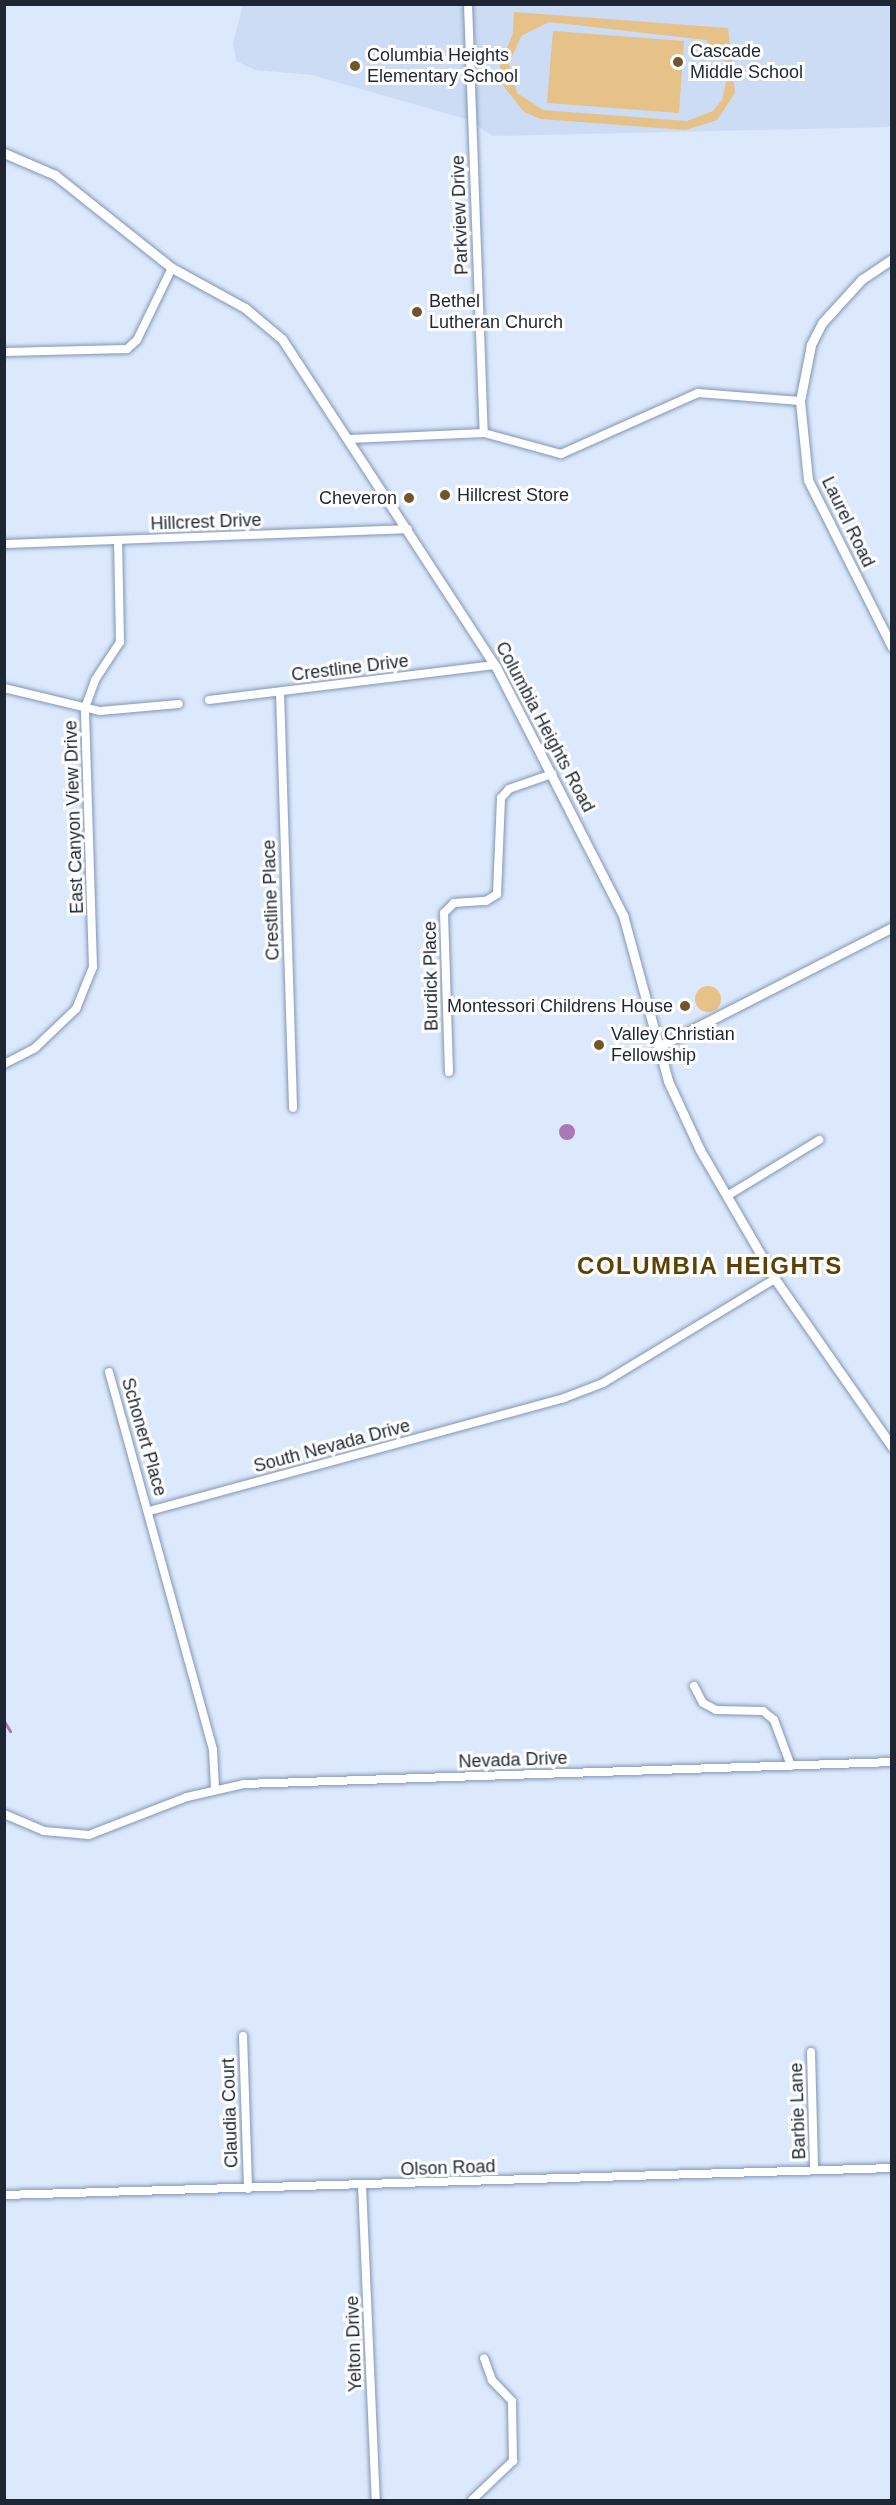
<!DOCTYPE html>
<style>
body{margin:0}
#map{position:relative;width:896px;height:2505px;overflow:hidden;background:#dce9fd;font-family:Helvetica,sans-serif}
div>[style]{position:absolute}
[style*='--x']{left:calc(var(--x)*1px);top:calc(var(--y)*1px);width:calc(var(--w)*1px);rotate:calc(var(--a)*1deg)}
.built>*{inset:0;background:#ccdcf4}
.green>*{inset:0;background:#e6c188}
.round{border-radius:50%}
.water>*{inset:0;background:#a878b7}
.stream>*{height:3px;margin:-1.5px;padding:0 1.5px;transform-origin:1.5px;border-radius:1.5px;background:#a878b7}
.roads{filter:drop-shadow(0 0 2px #8196b5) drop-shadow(0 0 2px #8196b5)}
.minor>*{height:8px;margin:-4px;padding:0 4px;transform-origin:4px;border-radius:4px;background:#fff}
.tertiary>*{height:9px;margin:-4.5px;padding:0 4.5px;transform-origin:4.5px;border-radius:4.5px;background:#fff}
.dots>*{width:16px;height:16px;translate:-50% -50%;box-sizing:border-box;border:3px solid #fff;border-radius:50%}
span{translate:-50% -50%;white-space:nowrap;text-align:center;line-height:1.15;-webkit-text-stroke:6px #fff;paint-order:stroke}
.poi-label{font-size:18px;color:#1d2632}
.left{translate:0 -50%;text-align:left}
.right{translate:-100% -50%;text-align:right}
.street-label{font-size:18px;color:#1d2632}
.district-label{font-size:24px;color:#5e4004;font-weight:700;letter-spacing:1.5px}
.frame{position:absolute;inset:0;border:6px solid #1d2632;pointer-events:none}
</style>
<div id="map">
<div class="built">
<div style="clip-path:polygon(243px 5px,891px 5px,891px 127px,493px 136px,466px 119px,312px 75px,255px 70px,236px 61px,233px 43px)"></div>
</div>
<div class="green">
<div style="clip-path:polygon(evenodd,514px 12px,728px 28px,735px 93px,717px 120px,686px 130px,541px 119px,524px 112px,502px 84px,500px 66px,513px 33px,514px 12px,549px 22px,706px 40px,725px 60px,728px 74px,722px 100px,713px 111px,687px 121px,543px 110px,517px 93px,509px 64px,521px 36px,549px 22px)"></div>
<div style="clip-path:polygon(553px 31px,684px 41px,679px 113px,547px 103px)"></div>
<div class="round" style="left:695px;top:986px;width:26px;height:26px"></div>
</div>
<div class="water">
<div class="round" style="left:559px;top:1124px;width:16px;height:16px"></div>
</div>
<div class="stream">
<div style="--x:4;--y:1721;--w:12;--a:59"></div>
</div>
<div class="roads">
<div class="minor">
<div style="--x:468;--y:4;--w:429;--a:87.9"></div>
<div style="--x:4;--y:352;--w:123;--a:-1.4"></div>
<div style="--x:127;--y:349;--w:13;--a:-42"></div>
<div style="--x:137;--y:340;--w:80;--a:-64.1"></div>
<div style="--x:350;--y:439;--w:134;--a:-2.6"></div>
<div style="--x:484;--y:433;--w:80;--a:15.3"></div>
<div style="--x:561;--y:454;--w:150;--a:-24"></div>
<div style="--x:698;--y:393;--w:102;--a:4.5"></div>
<div style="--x:4;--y:544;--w:404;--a:-2.1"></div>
<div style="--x:4;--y:688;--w:99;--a:13.5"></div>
<div style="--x:100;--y:711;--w:79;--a:-5.1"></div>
<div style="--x:280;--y:692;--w:416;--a:88.2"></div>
<div style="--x:209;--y:700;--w:288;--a:-7"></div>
<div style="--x:4;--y:1064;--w:35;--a:-27"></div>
<div style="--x:35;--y:1048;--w:57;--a:-43.6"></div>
<div style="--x:76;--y:1009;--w:45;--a:-68"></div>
<div style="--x:93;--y:967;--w:259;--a:-91.8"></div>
<div style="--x:85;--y:708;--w:30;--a:-70"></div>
<div style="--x:95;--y:680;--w:45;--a:-56.7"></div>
<div style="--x:120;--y:642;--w:102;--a:-91.1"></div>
<div style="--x:449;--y:1072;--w:159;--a:-91.8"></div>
<div style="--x:444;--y:913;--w:14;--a:-45"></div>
<div style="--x:454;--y:903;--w:32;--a:-4"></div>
<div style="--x:486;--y:901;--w:13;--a:-32"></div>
<div style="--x:497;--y:894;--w:96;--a:-87.6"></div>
<div style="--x:501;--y:798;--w:12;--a:-48"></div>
<div style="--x:509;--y:789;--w:46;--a:-19.2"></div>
<div style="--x:727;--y:1196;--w:108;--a:-31.3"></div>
<div style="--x:109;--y:1372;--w:392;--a:74.6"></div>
<div style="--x:213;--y:1750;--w:38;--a:87"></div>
<div style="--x:149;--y:1511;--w:430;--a:-15.2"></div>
<div style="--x:564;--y:1398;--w:42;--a:-21"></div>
<div style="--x:603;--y:1383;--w:201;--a:-31.2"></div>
<div style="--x:694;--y:1686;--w:19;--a:62"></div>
<div style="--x:703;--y:1703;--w:15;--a:28"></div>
<div style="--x:716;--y:1710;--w:47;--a:1.2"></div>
<div style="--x:763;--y:1711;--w:14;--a:39"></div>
<div style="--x:774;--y:1720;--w:49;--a:69.7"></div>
<div style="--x:4;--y:1814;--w:43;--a:23"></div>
<div style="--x:44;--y:1831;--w:45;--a:5.1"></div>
<div style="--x:89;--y:1835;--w:105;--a:-21.2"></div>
<div style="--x:187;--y:1797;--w:58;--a:-12.8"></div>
<div style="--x:244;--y:1784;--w:648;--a:-1.94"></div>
<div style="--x:243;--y:2036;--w:153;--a:88.1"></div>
<div style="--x:811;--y:2052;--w:118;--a:88.5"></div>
<div style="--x:362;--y:2185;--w:315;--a:87.5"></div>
<div style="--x:4;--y:2195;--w:888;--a:-1.74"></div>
<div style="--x:472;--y:2500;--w:57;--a:-43.6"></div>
<div style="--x:513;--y:2461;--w:60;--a:-91"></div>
<div style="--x:512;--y:2401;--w:29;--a:-134"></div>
<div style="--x:492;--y:2380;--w:23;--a:-110"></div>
</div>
<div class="tertiary">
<div style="--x:4;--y:153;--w:56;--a:23.3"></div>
<div style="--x:55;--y:175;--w:149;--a:38.5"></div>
<div style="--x:172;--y:268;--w:83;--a:28.7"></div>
<div style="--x:245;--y:308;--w:48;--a:40"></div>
<div style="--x:282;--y:339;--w:392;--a:56.9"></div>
<div style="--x:496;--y:667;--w:279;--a:62.9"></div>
<div style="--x:623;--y:915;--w:172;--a:74.8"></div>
<div style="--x:668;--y:1081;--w:76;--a:65.1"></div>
<div style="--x:700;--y:1150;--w:149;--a:59.8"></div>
<div style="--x:775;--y:1279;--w:205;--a:55.1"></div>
<div style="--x:892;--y:259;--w:36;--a:146"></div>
<div style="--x:862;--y:279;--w:59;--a:132.3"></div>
<div style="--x:822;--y:323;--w:25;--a:117"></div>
<div style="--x:811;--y:345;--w:57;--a:101.1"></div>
<div style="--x:800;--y:401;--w:79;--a:84.2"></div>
<div style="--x:808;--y:480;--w:187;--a:63.3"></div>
<div style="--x:658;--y:1047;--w:263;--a:-27.1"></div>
</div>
</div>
<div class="dots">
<div style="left:678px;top:62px;background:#725629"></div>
<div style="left:355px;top:66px;background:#725629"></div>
<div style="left:417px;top:312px;background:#725629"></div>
<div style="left:445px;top:495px;background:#725629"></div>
<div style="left:409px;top:498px;background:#725629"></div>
<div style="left:685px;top:1006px;background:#725629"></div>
<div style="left:599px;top:1045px;background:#725629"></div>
</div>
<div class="poi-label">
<span class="left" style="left:690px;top:62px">Cascade<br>Middle School</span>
<span class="left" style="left:367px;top:66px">Columbia Heights<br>Elementary School</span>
<span class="left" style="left:429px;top:312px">Bethel<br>Lutheran Church</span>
<span class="left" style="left:457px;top:495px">Hillcrest Store</span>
<span class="right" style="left:397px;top:498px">Cheveron</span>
<span class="right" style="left:673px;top:1006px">Montessori Childrens House</span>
<span class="left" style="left:611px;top:1045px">Valley Christian<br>Fellowship</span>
</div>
<div class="street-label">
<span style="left:460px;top:215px;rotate:-92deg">Parkview Drive</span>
<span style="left:206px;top:522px;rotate:-2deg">Hillcrest Drive</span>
<span style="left:848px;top:522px;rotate:64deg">Laurel Road</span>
<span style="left:350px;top:668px;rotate:-7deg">Crestline Drive</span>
<span style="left:545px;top:727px;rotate:62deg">Columbia Heights Road</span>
<span style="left:74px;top:817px;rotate:-92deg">East Canyon View Drive</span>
<span style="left:271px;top:900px;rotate:-92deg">Crestline Place</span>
<span style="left:431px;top:976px;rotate:-91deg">Burdick Place</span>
<span style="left:144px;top:1437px;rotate:74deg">Schonert Place</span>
<span style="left:332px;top:1446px;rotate:-15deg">South Nevada Drive</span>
<span style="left:513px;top:1760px;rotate:-2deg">Nevada Drive</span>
<span style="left:798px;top:2111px;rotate:-92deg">Barbie Lane</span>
<span style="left:230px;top:2113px;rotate:-92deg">Claudia Court</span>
<span style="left:448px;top:2168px;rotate:-2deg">Olson Road</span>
<span style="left:354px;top:2344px;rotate:-92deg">Yelton Drive</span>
</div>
<div class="district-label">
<span style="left:710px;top:1266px">COLUMBIA HEIGHTS</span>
</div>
<div class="frame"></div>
</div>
